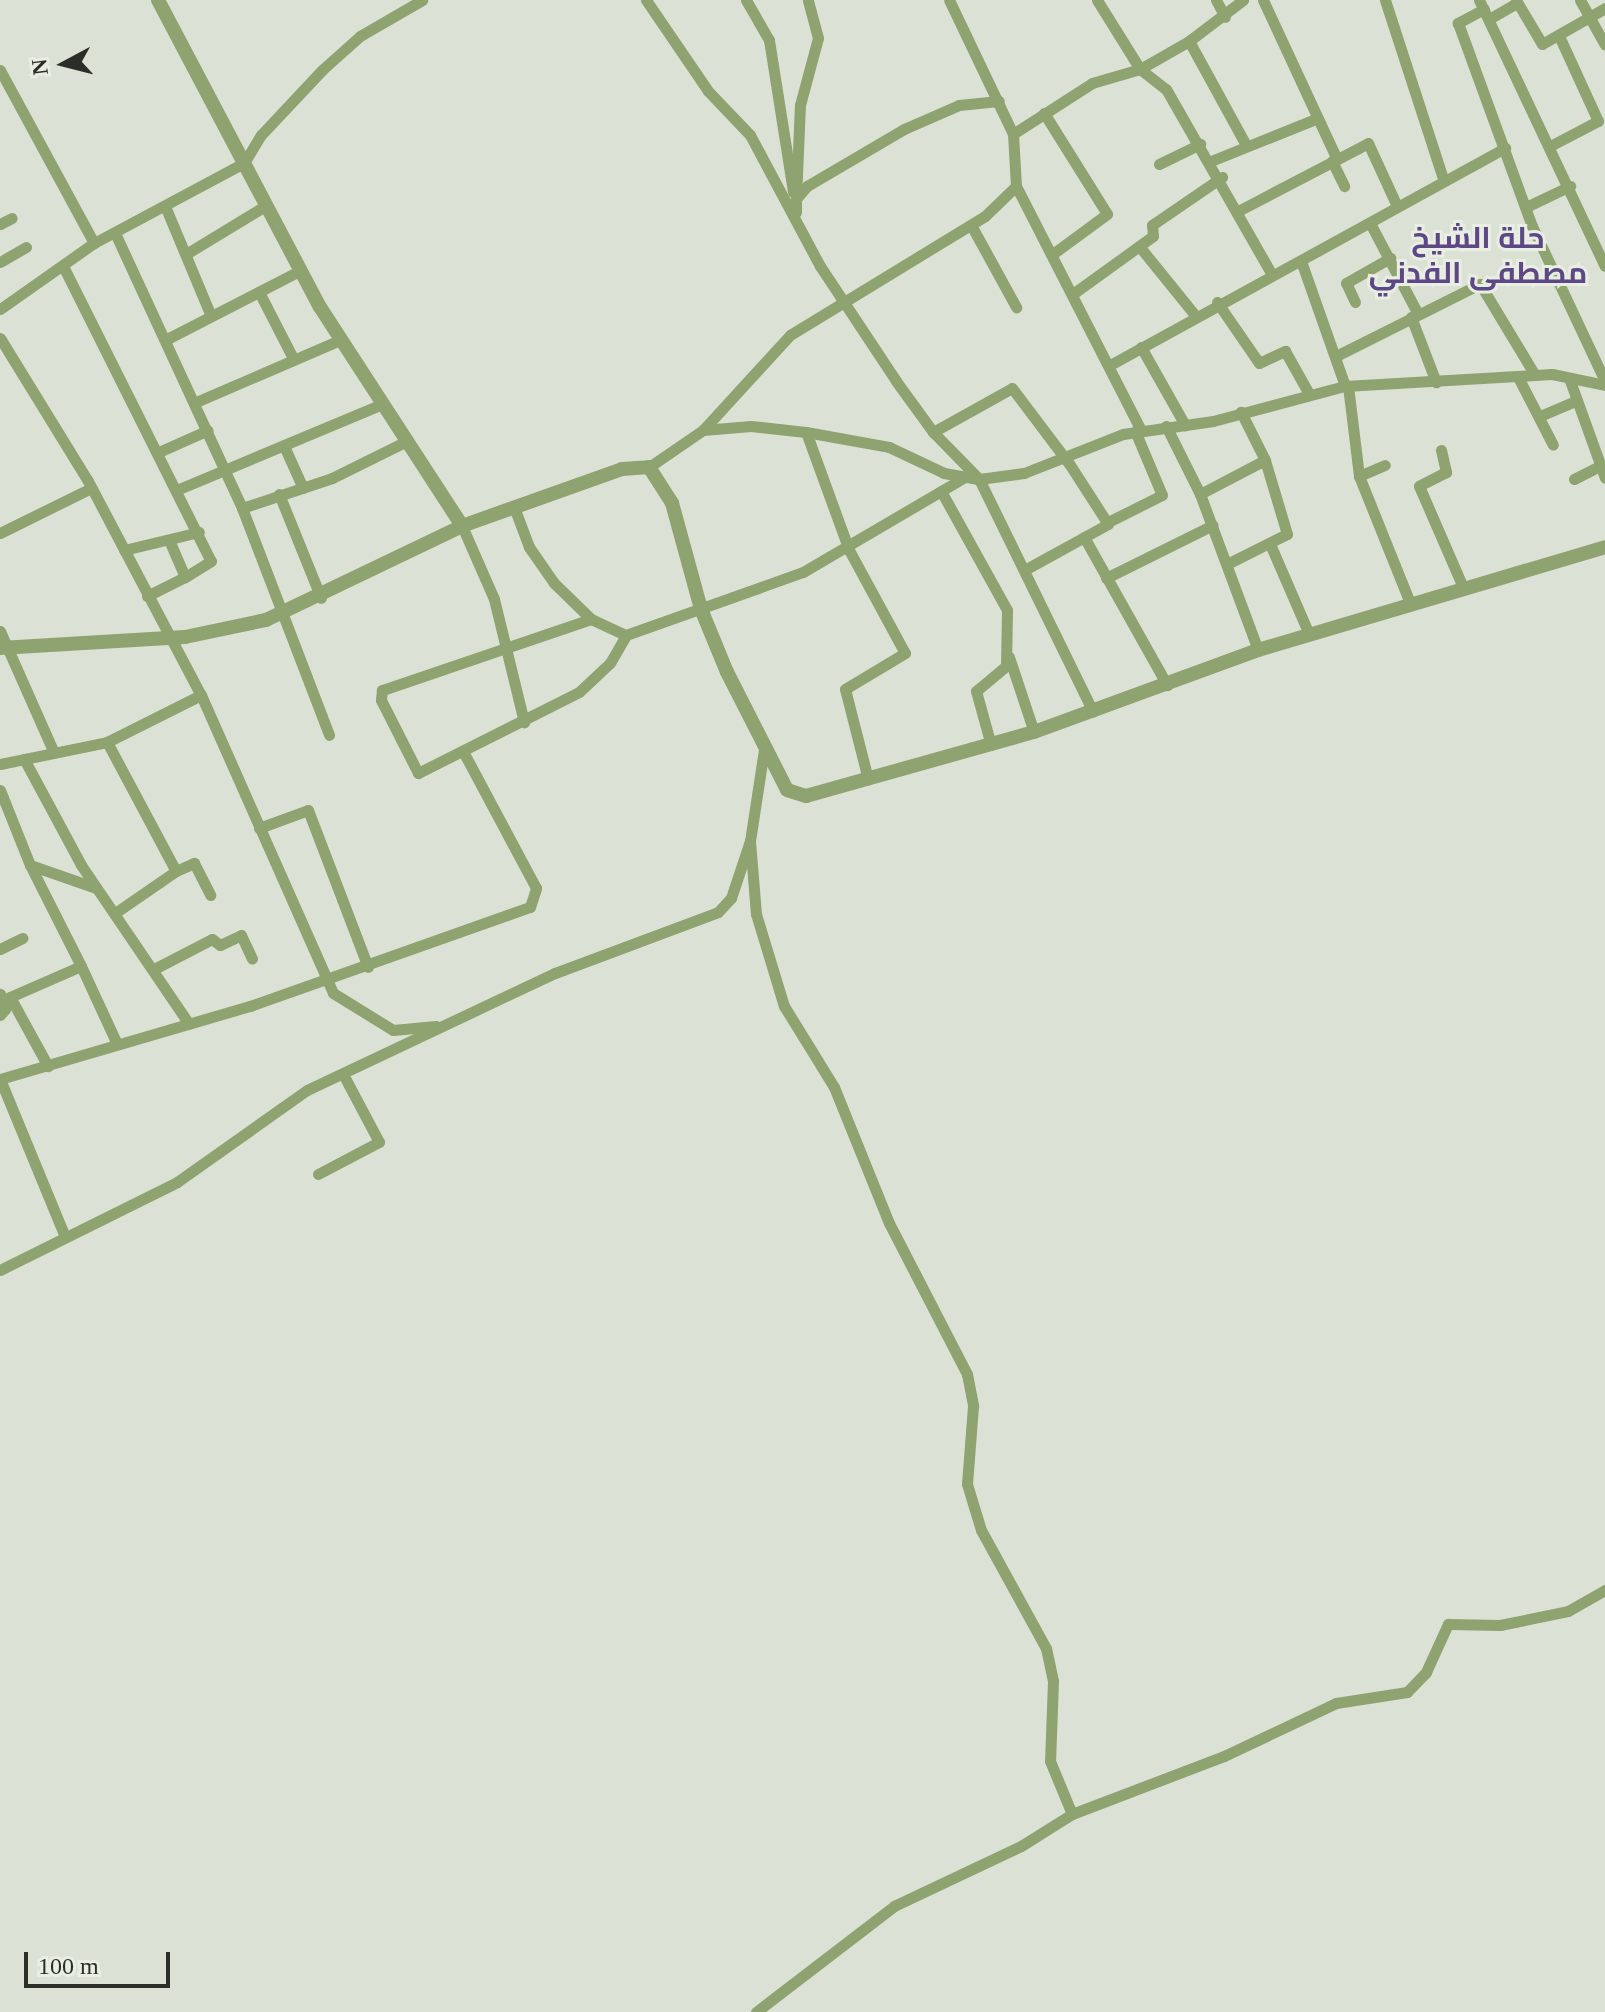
<!DOCTYPE html>
<meta charset="utf-8">
<style>
body{margin:0}
#map{position:relative;width:1605px;height:2012px;overflow:hidden;background:#dbe1d5;font-family:"Times New Roman",Cairo,serif}
div>[style]{position:absolute}
[style*='--x']{left:calc(var(--x)*1px);top:calc(var(--y)*1px);width:calc(var(--w)*1px);rotate:calc(var(--a)*1deg)}
.minor>*{height:11px;margin:-5.5px;padding:0 5.5px;transform-origin:5.5px;border-radius:5.5px;background:#8ea36f}
.tertiary>*{height:14px;margin:-7px;padding:0 7px;transform-origin:7px;border-radius:7px;background:#8ea36f}
span{translate:-50% -50%;white-space:nowrap;text-align:center;line-height:1.15;-webkit-text-stroke:6px #e8eee2;paint-order:stroke}
.quarter-label{font-size:30px;color:#5d4784;font-weight:700}
.north{position:absolute;left:24px;top:24px;width:80px;height:80px;-webkit-text-stroke:6px #e8eee2;paint-order:stroke;rotate:263deg;font-size:22px;font-weight:700;line-height:32px;text-align:center;color:#2b2d28}
.north::after{content:'';display:block;margin:auto;width:28px;height:36px;background:#2b2d28;clip-path:polygon(50% 0,100% 100%,50% 72%,0 100%)}
.scale{position:absolute;left:24px;top:1952px;width:146px;height:36px;box-sizing:border-box;border:4px solid #2b2d28;border-top:0;padding-left:10px;font-size:24px;line-height:28px;white-space:nowrap;color:#2b2d28;-webkit-text-stroke:6px #e8eee2;paint-order:stroke}
</style>
<div id="map">
<div class="minor">
<div style="--x:646;--y:0;--w:110;--a:55.7"></div>
<div style="--x:708;--y:91;--w:61;--a:46.3"></div>
<div style="--x:750;--y:135;--w:149;--a:61.9"></div>
<div style="--x:820;--y:266;--w:138;--a:56.5"></div>
<div style="--x:896;--y:381;--w:63;--a:54"></div>
<div style="--x:933;--y:432;--w:66;--a:45.6"></div>
<div style="--x:979;--y:479;--w:259;--a:63.9"></div>
<div style="--x:746;--y:0;--w:46;--a:60.1"></div>
<div style="--x:769;--y:40;--w:154;--a:81"></div>
<div style="--x:1097;--y:0;--w:81;--a:58.1"></div>
<div style="--x:1140;--y:69;--w:33;--a:38"></div>
<div style="--x:1166;--y:89;--w:214;--a:60.3"></div>
<div style="--x:1216;--y:0;--w:19;--a:62"></div>
<div style="--x:1263;--y:0;--w:173;--a:65.1"></div>
<div style="--x:1385;--y:0;--w:187;--a:72"></div>
<div style="--x:1479;--y:0;--w:294;--a:64.7"></div>
<div style="--x:1516;--y:0;--w:51;--a:59.4"></div>
<div style="--x:1542;--y:44;--w:73;--a:-29.7"></div>
<div style="--x:1580;--y:0;--w:51;--a:60.9"></div>
<div style="--x:1484;--y:9;--w:30;--a:152"></div>
<div style="--x:1458;--y:23;--w:216;--a:70"></div>
<div style="--x:1532;--y:226;--w:171;--a:64.8"></div>
<div style="--x:1489;--y:19;--w:32;--a:-30"></div>
<div style="--x:1189;--y:41;--w:119;--a:61.3"></div>
<div style="--x:0;--y:70;--w:197;--a:61.5"></div>
<div style="--x:1044;--y:113;--w:119;--a:58"></div>
<div style="--x:1107;--y:214;--w:66;--a:143.7"></div>
<div style="--x:1013;--y:134;--w:94;--a:-32.8"></div>
<div style="--x:1092;--y:83;--w:50;--a:-16.3"></div>
<div style="--x:1140;--y:69;--w:56;--a:-29.7"></div>
<div style="--x:1189;--y:41;--w:68;--a:-37.2"></div>
<div style="--x:1552;--y:145;--w:52;--a:-27.6"></div>
<div style="--x:1598;--y:121;--w:91;--a:-114.6"></div>
<div style="--x:1211;--y:161;--w:115;--a:-21.9"></div>
<div style="--x:1332;--y:161;--w:28;--a:64"></div>
<div style="--x:1159;--y:164;--w:46;--a:-26"></div>
<div style="--x:1016;--y:186;--w:274;--a:62.9"></div>
<div style="--x:796;--y:199;--w:94;--a:-87.6"></div>
<div style="--x:800;--y:105;--w:69;--a:-75"></div>
<div style="--x:818;--y:38;--w:39;--a:-105"></div>
<div style="--x:165;--y:206;--w:119;--a:67.3"></div>
<div style="--x:1526;--y:207;--w:49;--a:-25.5"></div>
<div style="--x:1240;--y:210;--w:144;--a:-27.6"></div>
<div style="--x:1368;--y:143;--w:69;--a:65.3"></div>
<div style="--x:796;--y:212;--w:13;--a:-90"></div>
<div style="--x:796;--y:199;--w:17;--a:-50"></div>
<div style="--x:807;--y:186;--w:113;--a:-30.4"></div>
<div style="--x:904;--y:129;--w:60;--a:-23.6"></div>
<div style="--x:959;--y:105;--w:40;--a:-5.7"></div>
<div style="--x:1370;--y:223;--w:103;--a:62.2"></div>
<div style="--x:0;--y:224;--w:13;--a:-27"></div>
<div style="--x:971;--y:225;--w:94;--a:61.2"></div>
<div style="--x:115;--y:233;--w:303;--a:65.2"></div>
<div style="--x:242;--y:508;--w:243;--a:69"></div>
<div style="--x:1139;--y:246;--w:87;--a:51"></div>
<div style="--x:186;--y:254;--w:92;--a:-31.3"></div>
<div style="--x:1301;--y:261;--w:133;--a:70.6"></div>
<div style="--x:0;--y:262;--w:30;--a:-30"></div>
<div style="--x:63;--y:266;--w:330;--a:63.4"></div>
<div style="--x:211;--y:561;--w:31;--a:148"></div>
<div style="--x:259;--y:292;--w:76;--a:62.8"></div>
<div style="--x:1074;--y:293;--w:97;--a:-35.8"></div>
<div style="--x:1153;--y:236;--w:11;--a:-95"></div>
<div style="--x:1152;--y:225;--w:85;--a:-34.4"></div>
<div style="--x:1217;--y:302;--w:74;--a:55.5"></div>
<div style="--x:1259;--y:363;--w:29;--a:-25"></div>
<div style="--x:1285;--y:351;--w:47;--a:60.7"></div>
<div style="--x:1355;--y:302;--w:21;--a:-115"></div>
<div style="--x:1346;--y:283;--w:51;--a:-29.6"></div>
<div style="--x:0;--y:309;--w:115;--a:-35.1"></div>
<div style="--x:94;--y:243;--w:170;--a:-28.1"></div>
<div style="--x:244;--y:163;--w:33;--a:-59"></div>
<div style="--x:261;--y:135;--w:89;--a:-46.8"></div>
<div style="--x:322;--y:70;--w:51;--a:-41.8"></div>
<div style="--x:360;--y:36;--w:72;--a:-30.1"></div>
<div style="--x:1411;--y:317;--w:70;--a:69"></div>
<div style="--x:0;--y:338;--w:168;--a:58.4"></div>
<div style="--x:88;--y:481;--w:242;--a:62.2"></div>
<div style="--x:201;--y:695;--w:326;--a:66.1"></div>
<div style="--x:333;--y:993;--w:70;--a:31.7"></div>
<div style="--x:393;--y:1030;--w:43;--a:-5.3"></div>
<div style="--x:167;--y:339;--w:151;--a:-27.2"></div>
<div style="--x:1141;--y:347;--w:90;--a:60.6"></div>
<div style="--x:1336;--y:356;--w:161;--a:-26.6"></div>
<div style="--x:1480;--y:284;--w:106;--a:58.9"></div>
<div style="--x:1110;--y:365;--w:451;--a:-28.8"></div>
<div style="--x:1518;--y:377;--w:76;--a:62.8"></div>
<div style="--x:1569;--y:378;--w:106;--a:70.2"></div>
<div style="--x:1348;--y:386;--w:91;--a:83"></div>
<div style="--x:1359;--y:476;--w:137;--a:68.1"></div>
<div style="--x:196;--y:402;--w:157;--a:-23.3"></div>
<div style="--x:1540;--y:416;--w:39;--a:-23"></div>
<div style="--x:1166;--y:426;--w:76;--a:63.4"></div>
<div style="--x:1200;--y:494;--w:166;--a:69.6"></div>
<div style="--x:703;--y:430;--w:48;--a:-4.8"></div>
<div style="--x:751;--y:426;--w:55;--a:6.2"></div>
<div style="--x:806;--y:432;--w:84;--a:10.2"></div>
<div style="--x:889;--y:447;--w:61;--a:25.3"></div>
<div style="--x:944;--y:473;--w:36;--a:10"></div>
<div style="--x:979;--y:479;--w:45;--a:-7.6"></div>
<div style="--x:1024;--y:473;--w:106;--a:-21.5"></div>
<div style="--x:1123;--y:434;--w:91;--a:-8.2"></div>
<div style="--x:1213;--y:421;--w:137;--a:-14.9"></div>
<div style="--x:1345;--y:386;--w:207;--a:-3.3"></div>
<div style="--x:1552;--y:374;--w:54;--a:11.7"></div>
<div style="--x:806;--y:432;--w:126;--a:70"></div>
<div style="--x:849;--y:550;--w:117;--a:61.5"></div>
<div style="--x:905;--y:653;--w:70;--a:149"></div>
<div style="--x:845;--y:689;--w:93;--a:75.7"></div>
<div style="--x:933;--y:432;--w:90;--a:-29.1"></div>
<div style="--x:1012;--y:388;--w:96;--a:53"></div>
<div style="--x:1070;--y:465;--w:70;--a:57.2"></div>
<div style="--x:1108;--y:524;--w:91;--a:151.2"></div>
<div style="--x:284;--y:446;--w:46;--a:65.7"></div>
<div style="--x:1441;--y:450;--w:23;--a:77"></div>
<div style="--x:1446;--y:472;--w:30;--a:153"></div>
<div style="--x:1419;--y:486;--w:110;--a:66.5"></div>
<div style="--x:161;--y:451;--w:51;--a:-24.1"></div>
<div style="--x:649;--y:467;--w:65;--a:-34.4"></div>
<div style="--x:703;--y:430;--w:129;--a:-47.5"></div>
<div style="--x:790;--y:335;--w:228;--a:-31.4"></div>
<div style="--x:985;--y:216;--w:43;--a:-44.1"></div>
<div style="--x:1016;--y:186;--w:52;--a:-93.3"></div>
<div style="--x:1013;--y:134;--w:148;--a:-115.5"></div>
<div style="--x:1359;--y:476;--w:28;--a:-23"></div>
<div style="--x:1574;--y:479;--w:29;--a:-27"></div>
<div style="--x:179;--y:489;--w:220;--a:-22.7"></div>
<div style="--x:941;--y:491;--w:136;--a:61"></div>
<div style="--x:1007;--y:610;--w:56;--a:91"></div>
<div style="--x:1006;--y:666;--w:39;--a:140"></div>
<div style="--x:976;--y:691;--w:56;--a:74.5"></div>
<div style="--x:279;--y:494;--w:112;--a:68"></div>
<div style="--x:1200;--y:494;--w:73;--a:-27.6"></div>
<div style="--x:514;--y:507;--w:43;--a:69.4"></div>
<div style="--x:529;--y:547;--w:44;--a:55.2"></div>
<div style="--x:554;--y:583;--w:52;--a:44.2"></div>
<div style="--x:591;--y:619;--w:38;--a:25"></div>
<div style="--x:626;--y:635;--w:188;--a:-19.6"></div>
<div style="--x:803;--y:572;--w:186;--a:-30.4"></div>
<div style="--x:242;--y:508;--w:95;--a:-18.4"></div>
<div style="--x:332;--y:478;--w:84;--a:-26.3"></div>
<div style="--x:1108;--y:522;--w:60;--a:-26.6"></div>
<div style="--x:1162;--y:495;--w:69;--a:-112.9"></div>
<div style="--x:462;--y:526;--w:80;--a:66.3"></div>
<div style="--x:494;--y:599;--w:127;--a:76.3"></div>
<div style="--x:0;--y:533;--w:102;--a:-26.3"></div>
<div style="--x:1084;--y:537;--w:170;--a:60.7"></div>
<div style="--x:1270;--y:544;--w:98;--a:66.6"></div>
<div style="--x:124;--y:550;--w:77;--a:-13.5"></div>
<div style="--x:1227;--y:564;--w:67;--a:-26.6"></div>
<div style="--x:1287;--y:534;--w:77;--a:-106.6"></div>
<div style="--x:1265;--y:460;--w:54;--a:-116.6"></div>
<div style="--x:1106;--y:578;--w:119;--a:-26.4"></div>
<div style="--x:147;--y:596;--w:42;--a:-26.6"></div>
<div style="--x:185;--y:577;--w:40;--a:-113.4"></div>
<div style="--x:591;--y:619;--w:221;--a:161.2"></div>
<div style="--x:382;--y:690;--w:10;--a:96"></div>
<div style="--x:381;--y:700;--w:82;--a:63.1"></div>
<div style="--x:418;--y:773;--w:180;--a:-26.7"></div>
<div style="--x:579;--y:692;--w:42;--a:-43.1"></div>
<div style="--x:610;--y:663;--w:32;--a:-60"></div>
<div style="--x:0;--y:631;--w:133;--a:66.1"></div>
<div style="--x:1009;--y:657;--w:79;--a:71.6"></div>
<div style="--x:107;--y:742;--w:146;--a:61.9"></div>
<div style="--x:176;--y:871;--w:20;--a:-24"></div>
<div style="--x:194;--y:863;--w:36;--a:63"></div>
<div style="--x:24;--y:759;--w:120;--a:61.7"></div>
<div style="--x:81;--y:865;--w:192;--a:55.8"></div>
<div style="--x:0;--y:764;--w:109;--a:-11.6"></div>
<div style="--x:107;--y:742;--w:105;--a:-26.6"></div>
<div style="--x:0;--y:790;--w:81;--a:68.2"></div>
<div style="--x:259;--y:828;--w:52;--a:-20.2"></div>
<div style="--x:308;--y:810;--w:168;--a:69.1"></div>
<div style="--x:750;--y:841;--w:73;--a:85.3"></div>
<div style="--x:756;--y:914;--w:96;--a:73.1"></div>
<div style="--x:784;--y:1006;--w:95;--a:58.3"></div>
<div style="--x:834;--y:1087;--w:147;--a:68"></div>
<div style="--x:889;--y:1223;--w:170;--a:62.7"></div>
<div style="--x:967;--y:1374;--w:33;--a:79"></div>
<div style="--x:973;--y:1406;--w:78;--a:94.4"></div>
<div style="--x:967;--y:1484;--w:48;--a:73.1"></div>
<div style="--x:981;--y:1530;--w:135;--a:61.2"></div>
<div style="--x:1046;--y:1648;--w:34;--a:78"></div>
<div style="--x:1053;--y:1681;--w:80;--a:92.1"></div>
<div style="--x:1050;--y:1761;--w:57;--a:67.5"></div>
<div style="--x:115;--y:913;--w:74;--a:-34.5"></div>
<div style="--x:0;--y:949;--w:25;--a:-26"></div>
<div style="--x:81;--y:966;--w:113;--a:-116.8"></div>
<div style="--x:30;--y:865;--w:70;--a:19.2"></div>
<div style="--x:154;--y:969;--w:65;--a:-27.3"></div>
<div style="--x:212;--y:939;--w:10;--a:37"></div>
<div style="--x:220;--y:945;--w:23;--a:-25"></div>
<div style="--x:241;--y:935;--w:26;--a:65"></div>
<div style="--x:10;--y:997;--w:79;--a:61.2"></div>
<div style="--x:3;--y:1000;--w:85;--a:-23.6"></div>
<div style="--x:81;--y:966;--w:86;--a:65.2"></div>
<div style="--x:0;--y:1015;--w:8;--a:-50"></div>
<div style="--x:5;--y:1009;--w:16;--a:-108"></div>
<div style="--x:0;--y:1079;--w:260;--a:-16.3"></div>
<div style="--x:250;--y:1006;--w:297;--a:-19.5"></div>
<div style="--x:530;--y:907;--w:20;--a:-72"></div>
<div style="--x:536;--y:888;--w:153;--a:-118.1"></div>
<div style="--x:0;--y:1079;--w:168;--a:67.6"></div>
<div style="--x:318;--y:1174;--w:69;--a:-27.7"></div>
<div style="--x:379;--y:1142;--w:77;--a:-117.9"></div>
<div style="--x:0;--y:1270;--w:198;--a:-26.4"></div>
<div style="--x:177;--y:1182;--w:159;--a:-35.3"></div>
<div style="--x:307;--y:1090;--w:274;--a:-25.3"></div>
<div style="--x:555;--y:973;--w:174;--a:-20.5"></div>
<div style="--x:718;--y:912;--w:19;--a:-47"></div>
<div style="--x:731;--y:898;--w:60;--a:-71.6"></div>
<div style="--x:750;--y:841;--w:92;--a:-81.3"></div>
<div style="--x:756;--y:2012;--w:174;--a:-37.5"></div>
<div style="--x:894;--y:1906;--w:140;--a:-25.3"></div>
<div style="--x:1021;--y:1846;--w:60;--a:-32.1"></div>
<div style="--x:1072;--y:1814;--w:163;--a:-20.9"></div>
<div style="--x:1224;--y:1756;--w:124;--a:-25.3"></div>
<div style="--x:1336;--y:1703;--w:72;--a:-8.8"></div>
<div style="--x:1407;--y:1692;--w:28;--a:-46"></div>
<div style="--x:1426;--y:1672;--w:53;--a:-65.4"></div>
<div style="--x:1448;--y:1624;--w:52;--a:1.1"></div>
<div style="--x:1500;--y:1625;--w:69;--a:-11.6"></div>
<div style="--x:1568;--y:1611;--w:43;--a:-29.6"></div>
</div>
<div class="tertiary">
<div style="--x:158;--y:0;--w:347;--a:62.2"></div>
<div style="--x:320;--y:307;--w:261;--a:57"></div>
<div style="--x:0;--y:648;--w:185;--a:-3.4"></div>
<div style="--x:185;--y:637;--w:83;--a:-11.9"></div>
<div style="--x:266;--y:620;--w:217;--a:-25.6"></div>
<div style="--x:462;--y:526;--w:170;--a:-19.6"></div>
<div style="--x:622;--y:469;--w:27;--a:-4"></div>
<div style="--x:649;--y:467;--w:43;--a:57.4"></div>
<div style="--x:672;--y:503;--w:110;--a:74.7"></div>
<div style="--x:701;--y:609;--w:68;--a:67.6"></div>
<div style="--x:727;--y:672;--w:132;--a:63"></div>
<div style="--x:787;--y:790;--w:20;--a:18"></div>
<div style="--x:806;--y:796;--w:237;--a:-15.7"></div>
<div style="--x:1034;--y:732;--w:239;--a:-20.1"></div>
<div style="--x:1258;--y:650;--w:362;--a:-16.5"></div>
</div>
<div class="quarter-label">
<span style="left:1478px;top:255px">حلة الشيخ<br>مصطفى الفدني</span>
</div>
<div class="north">N</div>
<div class="scale">100 m</div>
</div>
